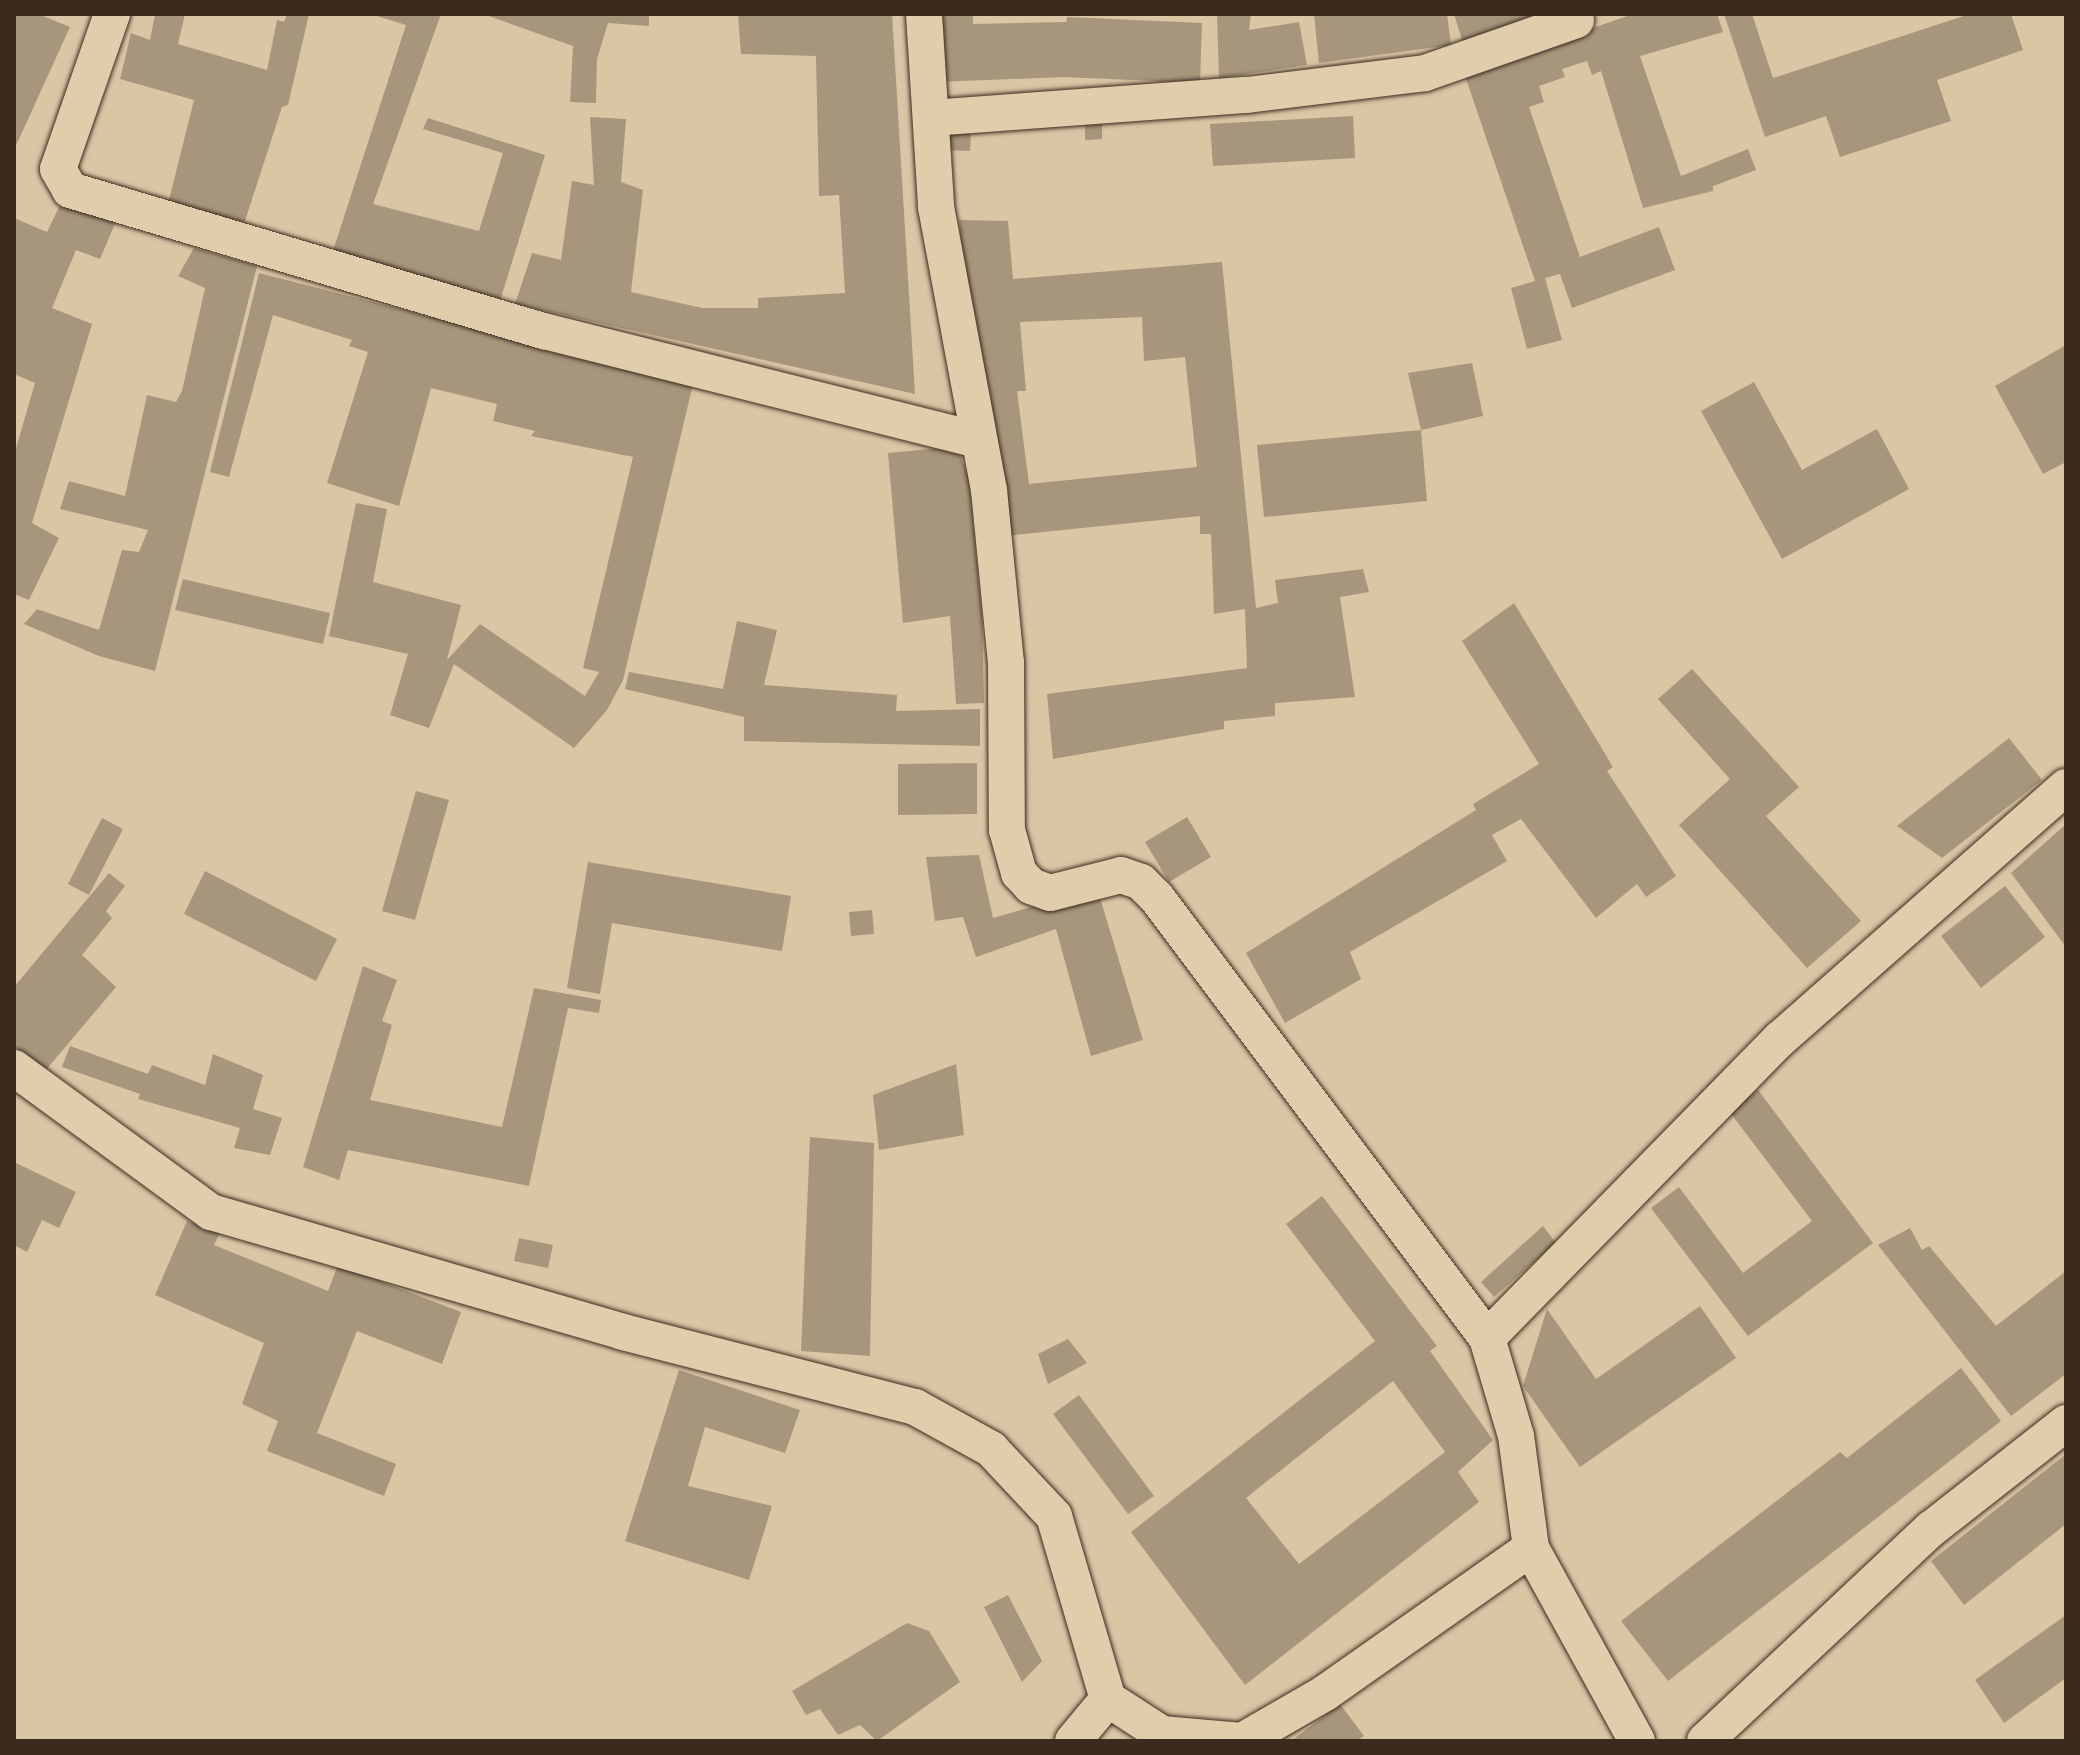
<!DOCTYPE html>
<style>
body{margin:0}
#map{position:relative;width:2080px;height:1755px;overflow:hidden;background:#d9c6a5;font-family:"Indie Flower",sans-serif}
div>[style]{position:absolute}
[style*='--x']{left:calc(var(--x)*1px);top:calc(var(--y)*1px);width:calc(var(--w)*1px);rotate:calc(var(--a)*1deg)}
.building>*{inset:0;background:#a8967c}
.roads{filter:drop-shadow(0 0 2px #3b2a1e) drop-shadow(0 0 2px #3b2a1e)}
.street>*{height:36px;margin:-18px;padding:0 18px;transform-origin:18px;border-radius:18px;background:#e0cdab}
span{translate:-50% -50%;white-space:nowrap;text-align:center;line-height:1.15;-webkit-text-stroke:8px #e0cdab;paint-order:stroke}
.frame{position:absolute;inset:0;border:16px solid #3b2a1e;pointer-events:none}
</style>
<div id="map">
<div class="building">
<div style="clip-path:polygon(14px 14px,38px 14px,70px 27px,14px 150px)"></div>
<div style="clip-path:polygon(155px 14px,185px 14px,178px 44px,267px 70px,277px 20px,284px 22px,287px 14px,309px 14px,288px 105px,282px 107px,243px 227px,167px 208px,194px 100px,120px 79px,131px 33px,150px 40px)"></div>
<div style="clip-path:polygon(370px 14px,441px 14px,373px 204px,479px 231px,503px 153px,423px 129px,428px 118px,545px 155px,500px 301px,331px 257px,406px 25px)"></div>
<div style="clip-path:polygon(483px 14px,649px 14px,649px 26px,608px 23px,597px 59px,596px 103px,570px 102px,573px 46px)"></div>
<div style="clip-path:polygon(738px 14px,892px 14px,915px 394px,515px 304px,532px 253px,561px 260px,572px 181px,594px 185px,590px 117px,626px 119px,621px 182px,643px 190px,631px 292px,702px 308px,758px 308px,758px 298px,845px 293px,839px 195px,819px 196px,816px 56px,741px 54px)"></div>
<div style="clip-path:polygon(936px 14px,973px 14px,973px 24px,1066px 22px,1067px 17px,1202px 23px,1200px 83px,1064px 77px,938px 82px)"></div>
<div style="clip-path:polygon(1217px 14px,1251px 14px,1249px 30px,1299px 22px,1307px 65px,1219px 78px)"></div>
<div style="clip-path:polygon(1314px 14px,1447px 14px,1451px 45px,1319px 63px)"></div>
<div style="clip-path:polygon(1454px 14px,1546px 14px,1463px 43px)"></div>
<div style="clip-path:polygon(1633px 14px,1717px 14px,1723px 32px,1640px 56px,1681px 176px,1748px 149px,1756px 170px,1713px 186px,1713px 191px,1643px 208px,1601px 71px,1592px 75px,1587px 61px,1562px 69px,1565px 77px,1539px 86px,1544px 102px,1529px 107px,1580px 257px,1659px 227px,1675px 270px,1572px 308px,1560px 274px,1545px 278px,1562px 340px,1527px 349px,1511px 288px,1535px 281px,1464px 73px)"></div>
<div style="clip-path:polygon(1724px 14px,1752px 14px,1773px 78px,1970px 14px,2011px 14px,2023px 50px,1937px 80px,1951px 121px,1840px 157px,1826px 116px,1765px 137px)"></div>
<div style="clip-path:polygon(1353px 116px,1355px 158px,1213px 166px,1210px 124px)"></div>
<div style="clip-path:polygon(1102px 124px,1102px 139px,1085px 140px,1085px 125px)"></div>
<div style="clip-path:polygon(946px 130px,971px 131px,970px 151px,945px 150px)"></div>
<div style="clip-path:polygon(62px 201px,117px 219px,100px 259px,76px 250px,52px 308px,92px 324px,32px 523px,59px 538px,29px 600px,14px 594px,14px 455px,35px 383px,14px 374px,14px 218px,47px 232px)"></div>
<div style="clip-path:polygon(evenodd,959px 220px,1008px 221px,1013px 279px,1222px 262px,1256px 608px,1278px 603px,1275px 580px,1363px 569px,1369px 592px,1340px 597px,1355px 697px,1275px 703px,1275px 716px,1224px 721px,1224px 729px,1053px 759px,1047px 694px,1247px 668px,1245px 609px,1214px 614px,1211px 534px,1200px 534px,1200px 516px,1005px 536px,970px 335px,959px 220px,1142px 317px,1144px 361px,1185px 357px,1197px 467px,1029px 484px,1017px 391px,1026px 391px,1020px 322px,1142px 317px)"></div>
<div style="clip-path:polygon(194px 248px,257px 266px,155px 671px,99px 656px,24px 624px,37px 609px,99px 630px,122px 550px,139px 552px,148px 530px,60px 509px,69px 481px,125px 496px,147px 395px,176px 402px,182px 391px,205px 288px,178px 276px)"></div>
<div style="clip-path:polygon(259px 273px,693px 384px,623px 680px,607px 710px,574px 748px,454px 664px,429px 728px,390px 715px,408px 654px,329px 636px,356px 503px,387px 509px,373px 582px,461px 605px,447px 660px,480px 624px,585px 696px,599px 672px,583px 668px,633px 457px,531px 436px,535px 431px,493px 421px,497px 404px,431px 388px,399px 506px,327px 483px,368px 352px,349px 346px,352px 340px,273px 315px,229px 477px,210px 472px)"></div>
<div style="clip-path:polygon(2066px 345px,2066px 462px,2043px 474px,1995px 386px)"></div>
<div style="clip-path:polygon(1472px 363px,1483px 416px,1421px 430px,1408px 373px)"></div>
<div style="clip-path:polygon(1754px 382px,1802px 470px,1877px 429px,1909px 489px,1782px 559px,1701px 411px)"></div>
<div style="clip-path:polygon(1421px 430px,1427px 501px,1264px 517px,1257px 445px)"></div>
<div style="clip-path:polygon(940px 448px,959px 452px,969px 478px,982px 616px,984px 703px,956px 704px,950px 616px,903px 623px,888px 453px)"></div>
<div style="clip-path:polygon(183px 579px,330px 613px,323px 644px,175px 610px)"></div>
<div style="clip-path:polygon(1514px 603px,1613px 767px,1607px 771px,1676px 876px,1646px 897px,1637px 884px,1596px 918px,1521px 819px,1492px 835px,1507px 861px,1350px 952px,1361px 979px,1285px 1023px,1246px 953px,1476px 810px,1473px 804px,1539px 764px,1462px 641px)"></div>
<div style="clip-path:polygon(737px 621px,777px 630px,764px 685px,897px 695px,896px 711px,980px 709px,980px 746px,744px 741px,744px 717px,625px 689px,629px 672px,723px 689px)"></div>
<div style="clip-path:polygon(1692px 669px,1799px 787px,1766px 816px,1861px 921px,1807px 968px,1679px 825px,1730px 779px,1658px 699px)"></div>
<div style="clip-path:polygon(2009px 738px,2042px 780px,1942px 858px,1897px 826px)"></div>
<div style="clip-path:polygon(977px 763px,977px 814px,898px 815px,898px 764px)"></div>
<div style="clip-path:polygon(416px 791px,449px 800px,415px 920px,382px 911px)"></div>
<div style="clip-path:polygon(1187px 817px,1211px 857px,1169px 882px,1145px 842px)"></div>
<div style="clip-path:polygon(102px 818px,123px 829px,89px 895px,68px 884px)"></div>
<div style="clip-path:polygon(2066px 824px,2066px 947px,2011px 873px)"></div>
<div style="clip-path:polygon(979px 855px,993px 918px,1097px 888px,1143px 1040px,1091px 1056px,1056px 929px,976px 957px,963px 917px,935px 921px,926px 857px)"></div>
<div style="clip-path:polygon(588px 862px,791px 896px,782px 951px,612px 923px,600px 994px,567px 988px)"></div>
<div style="clip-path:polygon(205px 871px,337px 939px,316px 981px,184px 914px)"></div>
<div style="clip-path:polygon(109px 873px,125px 886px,106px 911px,112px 918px,82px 955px,116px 987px,45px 1071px,14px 1046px,14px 987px)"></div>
<div style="clip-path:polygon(2005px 886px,2045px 937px,1981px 988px,1941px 936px)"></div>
<div style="clip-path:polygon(872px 910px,874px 934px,851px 936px,849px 912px)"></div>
<div style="clip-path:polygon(363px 966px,397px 980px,382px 1021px,392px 1025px,370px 1100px,502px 1127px,534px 988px,601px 1000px,599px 1013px,568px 1008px,529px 1186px,348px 1150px,339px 1180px,303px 1167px)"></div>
<div style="clip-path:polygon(70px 1046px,148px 1074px,152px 1065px,205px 1085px,213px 1054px,263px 1075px,253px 1109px,282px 1118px,270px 1155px,234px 1148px,240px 1128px,138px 1099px,140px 1094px,62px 1067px)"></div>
<div style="clip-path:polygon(956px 1064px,964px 1135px,879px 1150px,873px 1095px)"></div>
<div style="clip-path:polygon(1758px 1090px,1873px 1243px,1748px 1336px,1651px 1208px,1679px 1187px,1743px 1273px,1812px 1221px,1729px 1111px)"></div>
<div style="clip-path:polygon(810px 1137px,874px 1143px,870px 1356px,801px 1351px)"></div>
<div style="clip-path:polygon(14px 1162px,76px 1192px,59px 1228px,42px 1220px,27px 1252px,14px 1245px)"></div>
<div style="clip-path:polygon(evenodd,1322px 1196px,1437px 1346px,1430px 1351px,1493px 1440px,1458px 1472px,1479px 1502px,1245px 1685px,1131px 1532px,1375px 1341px,1286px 1224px,1322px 1196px,1393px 1381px,1445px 1452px,1299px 1564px,1246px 1498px,1393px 1381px)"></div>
<div style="clip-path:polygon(187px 1221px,220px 1233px,214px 1245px,328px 1291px,338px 1265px,461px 1312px,442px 1364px,357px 1331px,317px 1433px,396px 1464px,384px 1496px,267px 1451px,278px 1421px,242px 1404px,264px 1343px,155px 1295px)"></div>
<div style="clip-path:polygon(1543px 1226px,1556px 1243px,1494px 1297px,1481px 1282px)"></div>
<div style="clip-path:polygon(1910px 1228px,1922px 1250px,1929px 1246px,1996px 1326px,2066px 1271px,2066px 1374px,2011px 1416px,1878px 1245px)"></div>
<div style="clip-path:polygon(519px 1238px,553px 1245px,548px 1268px,514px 1261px)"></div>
<div style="clip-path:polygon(1700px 1306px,1736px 1358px,1580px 1467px,1523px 1386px,1547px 1309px,1596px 1379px)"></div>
<div style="clip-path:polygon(1068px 1339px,1087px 1363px,1048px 1384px,1038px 1354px)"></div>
<div style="clip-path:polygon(1961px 1368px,2001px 1421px,1668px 1681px,1621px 1621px,1840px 1452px,1847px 1458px)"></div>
<div style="clip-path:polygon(679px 1370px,800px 1410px,785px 1453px,705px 1427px,688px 1486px,772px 1506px,749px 1580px,625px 1541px)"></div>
<div style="clip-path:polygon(1079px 1395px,1154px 1496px,1128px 1514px,1053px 1414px)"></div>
<div style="clip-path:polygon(2066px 1454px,2066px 1524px,1964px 1605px,1931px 1561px)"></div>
<div style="clip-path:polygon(1008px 1595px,1042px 1661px,1022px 1682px,984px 1607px)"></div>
<div style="clip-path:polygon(2066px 1615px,2066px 1678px,2004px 1723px,1975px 1680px)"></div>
<div style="clip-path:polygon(907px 1623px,929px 1631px,960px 1682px,877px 1741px,860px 1725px,838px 1735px,820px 1709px,806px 1715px,792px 1691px)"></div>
<div style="clip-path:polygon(1340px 1704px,1364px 1736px,1357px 1741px,1291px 1741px)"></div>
</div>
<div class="roads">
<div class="street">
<div style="--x:112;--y:14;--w:164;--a:109.2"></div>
<div style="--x:58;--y:169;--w:24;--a:60"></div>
<div style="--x:70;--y:190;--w:495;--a:16.6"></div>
<div style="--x:544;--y:331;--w:448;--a:14.1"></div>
<div style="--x:924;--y:14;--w:193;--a:86.4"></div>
<div style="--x:936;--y:207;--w:288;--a:79.4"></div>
<div style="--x:989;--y:490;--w:173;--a:84.4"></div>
<div style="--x:1006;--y:662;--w:168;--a:89.7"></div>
<div style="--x:1007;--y:830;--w:45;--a:74.4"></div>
<div style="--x:1019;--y:873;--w:18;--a:47"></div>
<div style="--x:1031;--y:886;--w:20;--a:20"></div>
<div style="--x:1050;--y:893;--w:73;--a:-14.2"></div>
<div style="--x:1121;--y:875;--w:21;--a:19"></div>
<div style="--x:1141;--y:882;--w:23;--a:45"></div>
<div style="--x:1157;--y:898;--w:550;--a:53.13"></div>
<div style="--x:931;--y:118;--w:317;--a:-4.2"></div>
<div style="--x:1247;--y:95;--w:179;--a:-7"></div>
<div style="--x:1425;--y:73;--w:160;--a:-19.3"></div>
<div style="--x:14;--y:1068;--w:244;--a:36.2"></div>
<div style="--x:211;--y:1212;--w:429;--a:16.2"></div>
<div style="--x:623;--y:1332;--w:301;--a:14.4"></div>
<div style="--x:915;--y:1407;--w:87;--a:28.9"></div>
<div style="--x:991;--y:1449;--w:92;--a:46.8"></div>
<div style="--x:1054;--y:1516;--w:191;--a:73.6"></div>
<div style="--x:1108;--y:1699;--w:64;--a:32.9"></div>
<div style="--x:1162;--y:1734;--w:80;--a:5"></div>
<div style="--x:1242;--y:1741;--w:96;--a:-30"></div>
<div style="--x:1325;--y:1693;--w:252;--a:-35.1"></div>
<div style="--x:1073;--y:1741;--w:55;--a:-50.2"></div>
<div style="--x:1637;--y:1741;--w:220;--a:-118.8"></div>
<div style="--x:1531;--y:1548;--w:113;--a:-97.6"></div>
<div style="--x:1516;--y:1436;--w:102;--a:-106.5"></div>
<div style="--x:1487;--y:1338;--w:419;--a:-45.6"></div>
<div style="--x:1780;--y:1039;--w:381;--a:-41.4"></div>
<div style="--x:1705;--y:1741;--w:310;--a:-43.2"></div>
<div style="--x:1931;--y:1529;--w:172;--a:-38.1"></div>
</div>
</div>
<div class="frame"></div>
</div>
